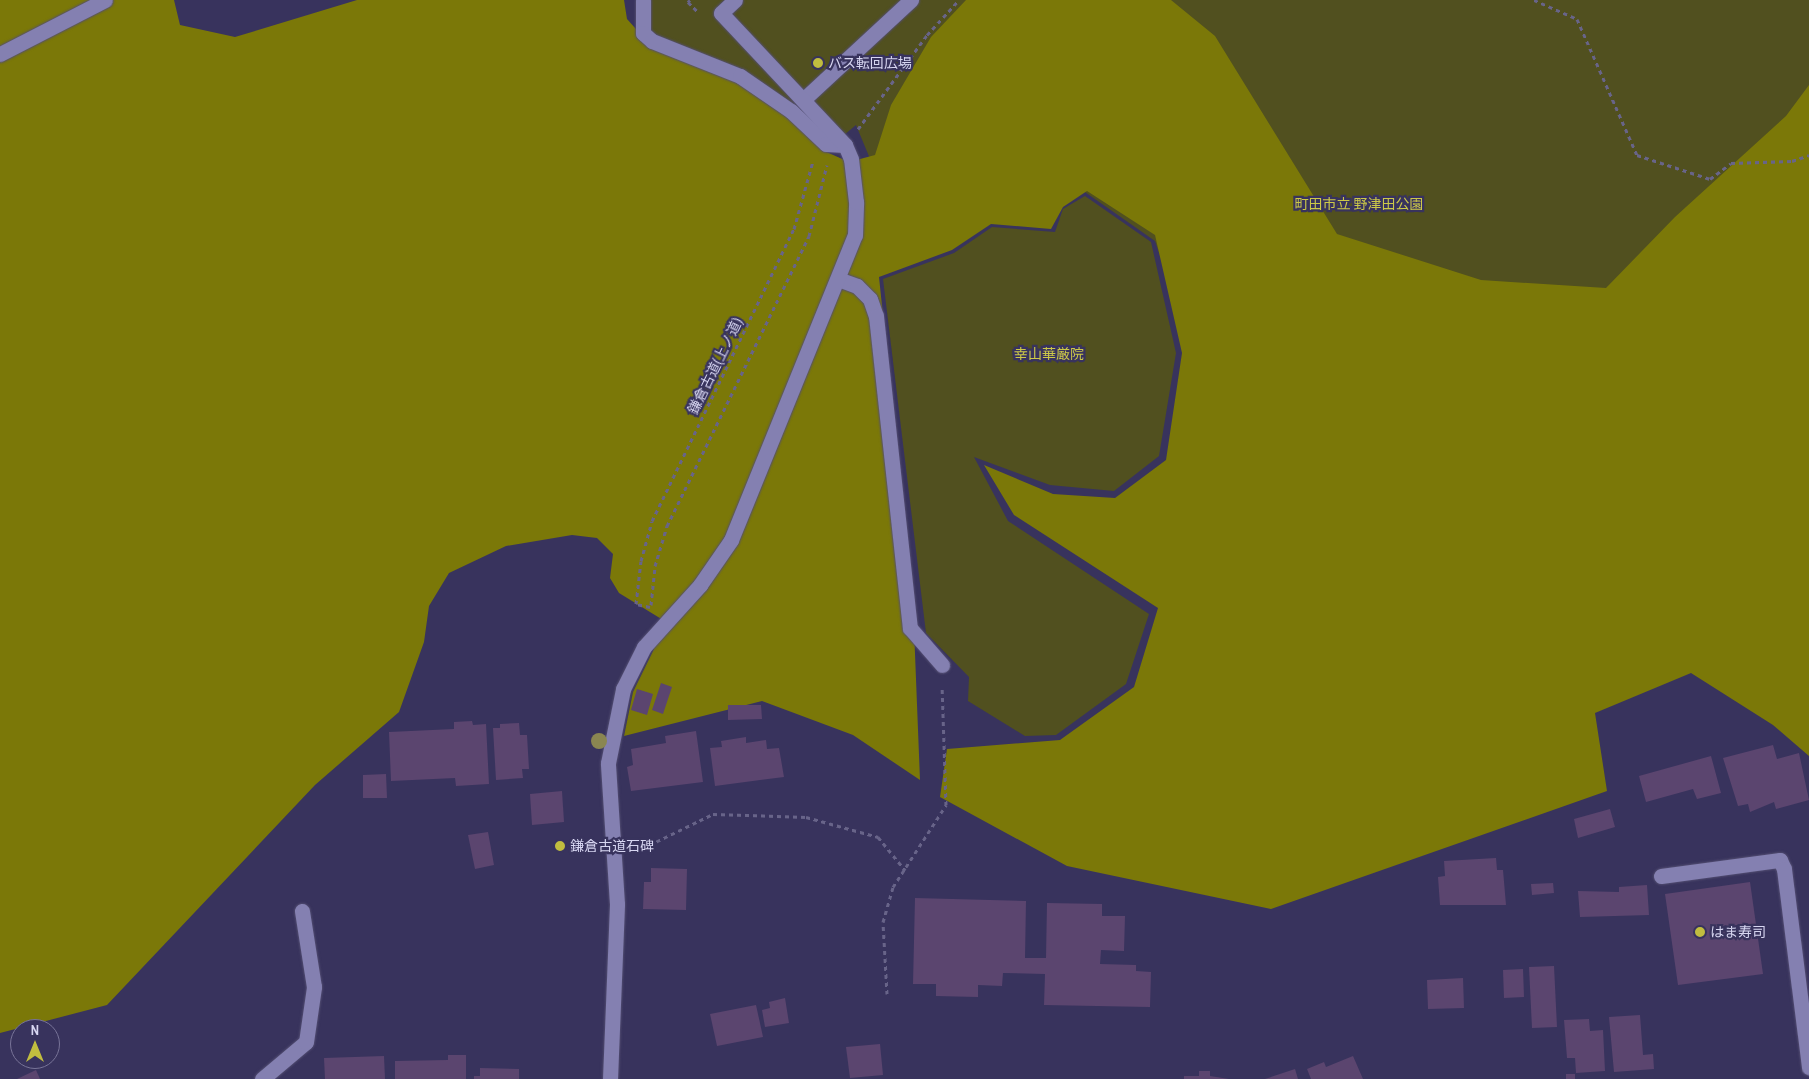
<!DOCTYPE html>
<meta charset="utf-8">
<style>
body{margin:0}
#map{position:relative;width:1809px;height:1079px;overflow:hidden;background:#38335d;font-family:"Archivo Narrow","Noto Sans JP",sans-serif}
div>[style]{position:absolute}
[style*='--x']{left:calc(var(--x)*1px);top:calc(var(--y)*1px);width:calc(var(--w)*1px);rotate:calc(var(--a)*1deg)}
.green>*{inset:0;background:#51501f}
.forest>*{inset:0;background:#7b7808}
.building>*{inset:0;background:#5b456f}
.path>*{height:3px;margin-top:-1.5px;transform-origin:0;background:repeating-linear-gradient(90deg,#686489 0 4px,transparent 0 8px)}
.roads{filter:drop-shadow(0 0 1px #534e72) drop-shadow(0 0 1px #534e72)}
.minor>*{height:15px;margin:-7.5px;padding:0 7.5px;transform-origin:7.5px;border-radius:7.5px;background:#8480b1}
.trees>*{width:16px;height:16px;margin:-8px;border-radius:50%;background:#8a8651}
.dots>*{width:14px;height:14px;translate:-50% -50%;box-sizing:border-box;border:2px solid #38335d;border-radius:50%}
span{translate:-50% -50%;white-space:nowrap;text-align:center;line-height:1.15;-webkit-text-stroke:4.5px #38335d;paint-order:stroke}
.poi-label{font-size:14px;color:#d7d6f1}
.left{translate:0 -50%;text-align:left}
.park-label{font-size:14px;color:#cdc948}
.street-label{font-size:14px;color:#d7d6f1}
.north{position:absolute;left:10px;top:1019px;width:50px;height:50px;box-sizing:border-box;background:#38335d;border:1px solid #787498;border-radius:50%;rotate:0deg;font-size:14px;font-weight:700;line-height:20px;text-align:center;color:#d7d6f1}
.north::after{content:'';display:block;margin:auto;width:18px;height:22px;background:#c1bd3f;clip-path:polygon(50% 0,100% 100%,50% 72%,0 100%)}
</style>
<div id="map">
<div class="green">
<div style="clip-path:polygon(647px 0,1809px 0,1809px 237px,1224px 446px,1155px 241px,1052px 169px,907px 248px,856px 125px,844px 135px,833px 137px,648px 31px)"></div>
<div style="clip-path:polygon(1085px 196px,1151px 242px,1176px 353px,1159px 456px,1114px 491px,1050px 485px,974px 457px,1008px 521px,1149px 614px,1126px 684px,1056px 735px,1025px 736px,968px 701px,969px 677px,926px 633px,883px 279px,954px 253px,992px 227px,1055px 232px,1063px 209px)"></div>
</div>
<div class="forest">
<div style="clip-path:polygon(0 0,174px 0,180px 25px,235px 37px,357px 0,624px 0,627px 19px,653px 48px,733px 80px,774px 101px,822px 150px,849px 162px,875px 155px,891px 105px,931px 37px,966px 0,1171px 0,1215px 36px,1337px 234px,1481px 280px,1606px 288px,1675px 217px,1786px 116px,1809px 85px,1809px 756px,1773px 725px,1691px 673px,1595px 713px,1607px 791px,1271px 909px,1067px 866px,940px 797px,947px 749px,1060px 740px,1134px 687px,1158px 608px,1014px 515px,984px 465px,1053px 494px,1115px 498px,1166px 460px,1182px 353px,1155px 235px,1087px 191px,1063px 207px,1051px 229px,991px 224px,952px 250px,879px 277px,913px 603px,920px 780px,853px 735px,762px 701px,624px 736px,633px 692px,653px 651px,663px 620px,619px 593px,610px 578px,613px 554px,597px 538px,572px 535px,506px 546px,449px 573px,429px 606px,424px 642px,399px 712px,315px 785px,107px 1005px,0 1033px)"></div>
</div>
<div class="building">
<div style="clip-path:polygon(661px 683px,672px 687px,663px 714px,652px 710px)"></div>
<div style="clip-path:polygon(637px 689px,653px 694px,647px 715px,631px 710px)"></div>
<div style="clip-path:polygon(728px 705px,761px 705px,762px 719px,728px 720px)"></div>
<div style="clip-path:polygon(472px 721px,473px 725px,486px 724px,489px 784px,456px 786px,455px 778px,391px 781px,389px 732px,454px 729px,454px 722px)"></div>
<div style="clip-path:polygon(519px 723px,520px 735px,527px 735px,529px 769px,522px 769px,523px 778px,496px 780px,493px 728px,500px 728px,500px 724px)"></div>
<div style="clip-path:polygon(696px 731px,703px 782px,631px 791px,627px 767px,633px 765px,631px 749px,666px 743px,665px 736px)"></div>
<div style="clip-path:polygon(746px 737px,746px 743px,766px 740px,767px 749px,779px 748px,784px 777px,715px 786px,710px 748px,722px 747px,721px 741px)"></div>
<div style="clip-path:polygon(1773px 745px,1777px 759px,1799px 753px,1809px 800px,1776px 809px,1774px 802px,1750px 812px,1748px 804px,1738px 806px,1723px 758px)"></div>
<div style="clip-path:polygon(1711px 756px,1721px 793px,1697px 799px,1693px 789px,1646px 802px,1639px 776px)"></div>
<div style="clip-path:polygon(386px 774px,387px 798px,363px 798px,363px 775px)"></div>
<div style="clip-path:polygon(562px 791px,564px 822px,532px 825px,530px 794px)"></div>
<div style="clip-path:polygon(1610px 809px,1615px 827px,1578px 838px,1574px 819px)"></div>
<div style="clip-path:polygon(488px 832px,494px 865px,475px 869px,468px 835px)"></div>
<div style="clip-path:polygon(1496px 858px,1497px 870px,1503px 870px,1506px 905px,1440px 905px,1438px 877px,1445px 876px,1444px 861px)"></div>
<div style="clip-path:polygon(651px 868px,687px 869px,686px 910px,643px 909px,644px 882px,651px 882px)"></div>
<div style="clip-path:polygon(1750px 882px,1763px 974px,1678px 985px,1665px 894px)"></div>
<div style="clip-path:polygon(1553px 883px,1554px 893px,1532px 895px,1531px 884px)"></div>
<div style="clip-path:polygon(1647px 885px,1649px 915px,1580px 917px,1578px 891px,1619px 892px,1619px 887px)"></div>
<div style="clip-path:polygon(915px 898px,1026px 901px,1025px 958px,1046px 958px,1047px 903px,1102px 904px,1102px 916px,1125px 916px,1124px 951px,1101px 950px,1100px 964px,1136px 965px,1136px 971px,1151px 972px,1150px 1007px,1044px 1005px,1045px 974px,1003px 973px,1002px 986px,978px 985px,978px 997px,936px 996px,936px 984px,913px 984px)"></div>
<div style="clip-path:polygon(1554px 966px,1557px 1027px,1532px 1028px,1529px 967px)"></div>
<div style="clip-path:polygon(1523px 969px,1524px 997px,1504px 998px,1503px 970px)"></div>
<div style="clip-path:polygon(1463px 978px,1464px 1008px,1428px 1009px,1427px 980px)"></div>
<div style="clip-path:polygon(785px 998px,789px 1023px,765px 1027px,762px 1010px,770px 1008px,769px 1002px)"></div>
<div style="clip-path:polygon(756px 1005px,763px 1037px,717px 1046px,710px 1014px)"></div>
<div style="clip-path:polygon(1640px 1015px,1643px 1055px,1653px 1054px,1654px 1069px,1614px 1072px,1609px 1017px)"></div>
<div style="clip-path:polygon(1589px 1019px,1590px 1031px,1603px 1030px,1605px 1071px,1576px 1073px,1575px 1058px,1567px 1058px,1564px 1020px)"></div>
<div style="clip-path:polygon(20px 1037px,20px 1046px,15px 1049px,11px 1041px)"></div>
<div style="clip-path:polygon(880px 1044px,883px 1075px,850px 1078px,846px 1047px)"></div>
<div style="clip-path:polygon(448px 1055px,466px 1055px,466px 1079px,395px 1079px,395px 1061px,448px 1060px)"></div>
<div style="clip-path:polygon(384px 1056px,385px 1079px,325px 1079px,324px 1058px)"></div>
<div style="clip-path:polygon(1353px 1056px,1363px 1079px,1311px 1079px,1307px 1069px,1324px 1062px,1326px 1067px)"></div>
<div style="clip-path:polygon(480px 1068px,519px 1069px,519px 1079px,474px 1079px,474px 1076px,480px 1076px)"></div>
<div style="clip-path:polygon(1295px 1069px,1298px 1079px,1265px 1079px)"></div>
<div style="clip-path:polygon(36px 1070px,40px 1079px,17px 1079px)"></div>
<div style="clip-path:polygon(1199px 1071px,1210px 1071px,1210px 1076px,1229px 1079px,1184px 1079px,1184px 1076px,1199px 1076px)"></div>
<div style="clip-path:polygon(1566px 1074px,1575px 1074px,1575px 1079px,1566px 1079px)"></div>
</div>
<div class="path">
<div style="--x:690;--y:0;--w:3;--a:135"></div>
<div style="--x:688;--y:2;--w:14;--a:45"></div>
<div style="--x:1534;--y:0;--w:47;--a:23.8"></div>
<div style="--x:1577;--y:19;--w:149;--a:66.2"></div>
<div style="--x:1637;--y:155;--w:77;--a:18.2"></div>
<div style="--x:1710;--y:179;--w:26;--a:-37"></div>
<div style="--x:1731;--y:163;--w:61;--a:-1.9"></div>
<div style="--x:1792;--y:161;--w:18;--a:-19"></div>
<div style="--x:858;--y:129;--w:117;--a:-53.7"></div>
<div style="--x:927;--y:35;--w:47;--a:-47.6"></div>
<div style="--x:651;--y:605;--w:39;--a:-84"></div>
<div style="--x:655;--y:566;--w:42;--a:-73.3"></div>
<div style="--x:667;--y:526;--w:323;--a:-63.9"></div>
<div style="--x:809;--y:236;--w:73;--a:-75.8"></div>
<div style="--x:650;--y:607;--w:14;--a:-168"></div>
<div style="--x:636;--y:604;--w:43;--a:-83.4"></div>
<div style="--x:641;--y:561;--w:41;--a:-74.6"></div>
<div style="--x:652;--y:521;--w:325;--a:-64.1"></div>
<div style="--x:794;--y:229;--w:71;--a:-74.4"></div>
<div style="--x:635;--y:852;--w:87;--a:-26"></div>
<div style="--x:713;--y:814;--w:93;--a:1.8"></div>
<div style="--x:806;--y:817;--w:75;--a:15.5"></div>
<div style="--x:878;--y:837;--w:43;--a:50.7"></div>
<div style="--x:887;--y:994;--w:72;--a:-93.2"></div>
<div style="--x:883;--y:922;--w:36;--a:-74"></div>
<div style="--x:893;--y:887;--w:98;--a:-57.1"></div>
<div style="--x:946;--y:805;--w:119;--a:-91.9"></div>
</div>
<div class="roads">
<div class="minor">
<div style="--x:643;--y:0;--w:33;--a:90"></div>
<div style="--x:643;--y:33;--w:12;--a:42"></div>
<div style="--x:652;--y:41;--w:95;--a:21.7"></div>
<div style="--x:740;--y:76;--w:62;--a:34.5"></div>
<div style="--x:791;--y:111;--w:48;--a:43.3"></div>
<div style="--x:826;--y:144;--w:19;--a:3"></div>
<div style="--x:0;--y:54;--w:118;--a:-27.2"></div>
<div style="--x:804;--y:99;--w:146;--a:-42.8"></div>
<div style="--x:838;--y:279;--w:20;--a:20"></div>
<div style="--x:857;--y:286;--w:18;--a:45"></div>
<div style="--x:870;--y:299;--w:18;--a:71"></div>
<div style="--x:876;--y:316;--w:314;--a:83.8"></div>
<div style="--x:910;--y:628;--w:49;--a:49.1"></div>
<div style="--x:1661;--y:876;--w:120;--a:-7.7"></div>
<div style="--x:1780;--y:860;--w:10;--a:66"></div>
<div style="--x:1784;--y:869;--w:200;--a:82.8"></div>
<div style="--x:262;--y:1079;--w:57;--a:-40.1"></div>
<div style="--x:306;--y:1042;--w:56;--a:-81.7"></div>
<div style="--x:314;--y:987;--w:77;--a:-99"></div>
<div style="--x:610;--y:1079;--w:175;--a:-87.7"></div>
<div style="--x:617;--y:904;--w:141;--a:-93.7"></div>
<div style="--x:608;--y:763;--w:76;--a:-78.5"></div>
<div style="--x:623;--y:689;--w:47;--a:-63.4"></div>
<div style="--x:644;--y:647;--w:84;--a:-47.9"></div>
<div style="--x:700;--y:585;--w:55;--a:-55.4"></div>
<div style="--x:731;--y:540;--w:329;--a:-67.9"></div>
<div style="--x:855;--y:235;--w:33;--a:-88"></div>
<div style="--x:856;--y:202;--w:43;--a:-96.6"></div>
<div style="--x:851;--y:159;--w:15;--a:-113"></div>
<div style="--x:845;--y:145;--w:181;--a:-133.2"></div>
<div style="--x:721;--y:13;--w:19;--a:-43"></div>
</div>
</div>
<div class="trees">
<div style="left:599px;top:741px"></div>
</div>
<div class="dots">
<div style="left:818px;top:63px;background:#c1bd3f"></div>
<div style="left:560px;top:846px;background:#c1bd3f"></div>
<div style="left:1700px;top:932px;background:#c1bd3f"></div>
</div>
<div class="poi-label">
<span class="left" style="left:828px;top:63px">バス転回広場</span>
<span class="left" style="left:570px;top:846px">鎌倉古道石碑</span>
<span class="left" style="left:1710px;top:932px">はま寿司</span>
</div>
<div class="park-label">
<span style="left:1359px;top:204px">町田市立 野津田公園</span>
<span style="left:1049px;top:354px">幸山華厳院</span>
</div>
<div class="street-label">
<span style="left:715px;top:366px;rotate:-64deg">鎌倉古道(上ノ道)</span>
</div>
<div class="north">N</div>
</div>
